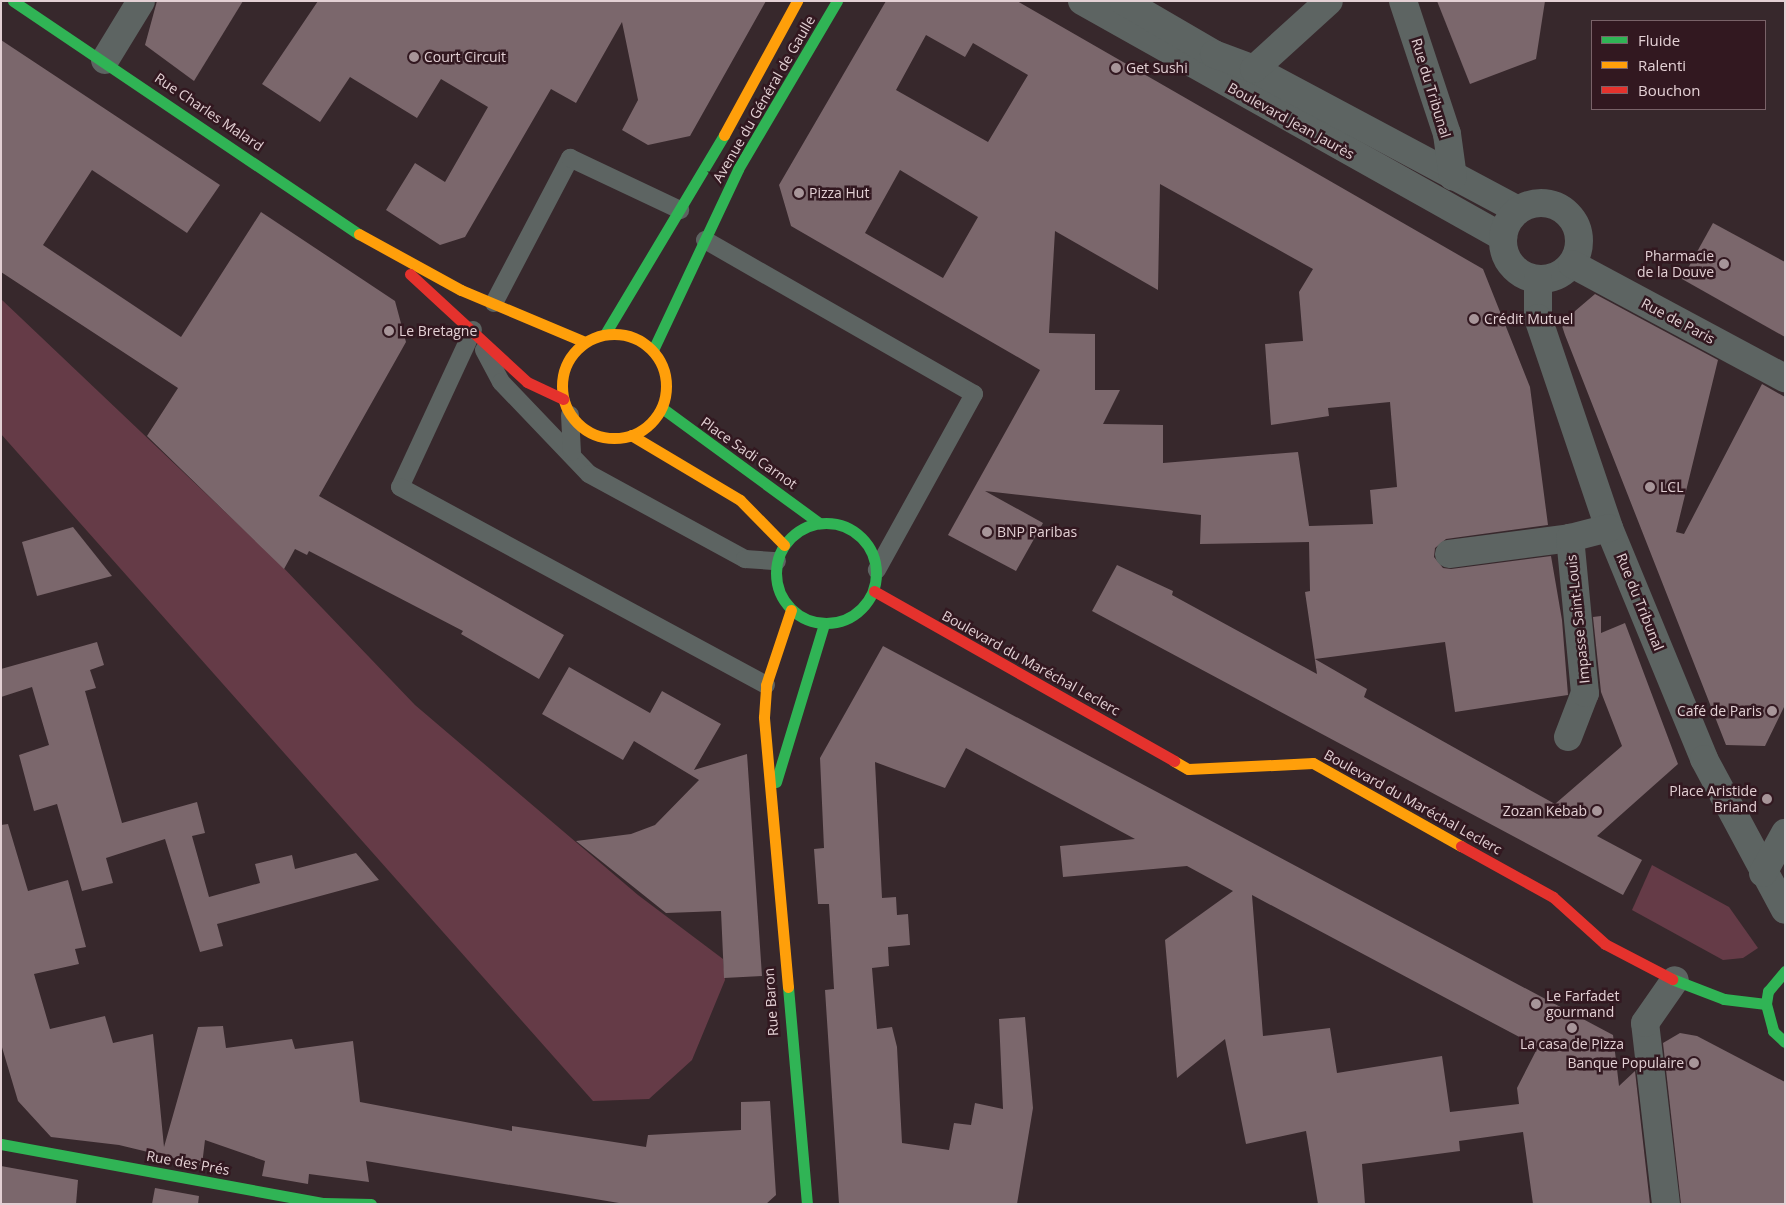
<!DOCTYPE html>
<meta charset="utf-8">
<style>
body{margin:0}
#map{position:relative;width:1786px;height:1205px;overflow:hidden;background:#37282c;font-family:"Open Sans",sans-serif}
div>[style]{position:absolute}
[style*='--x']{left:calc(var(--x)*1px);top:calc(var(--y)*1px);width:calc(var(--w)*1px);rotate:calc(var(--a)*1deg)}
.green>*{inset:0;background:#653b47}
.building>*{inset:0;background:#7b676c}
.lane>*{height:18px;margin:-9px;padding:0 9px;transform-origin:9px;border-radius:9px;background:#5d6462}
.street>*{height:28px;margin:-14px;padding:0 14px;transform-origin:14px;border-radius:14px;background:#5d6462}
.street>.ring{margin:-14px;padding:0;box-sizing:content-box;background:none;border:28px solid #5d6462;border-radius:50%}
.fast>*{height:11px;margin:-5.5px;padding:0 5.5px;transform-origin:5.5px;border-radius:5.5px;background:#30b455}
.fast>.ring{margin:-5.5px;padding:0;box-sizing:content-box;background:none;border:11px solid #30b455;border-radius:50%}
.slow>*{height:11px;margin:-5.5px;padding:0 5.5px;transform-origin:5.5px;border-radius:5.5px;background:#ff9f0a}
.slow>.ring{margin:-5.5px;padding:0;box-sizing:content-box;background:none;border:11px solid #ff9f0a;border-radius:50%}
.jam>*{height:11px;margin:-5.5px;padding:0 5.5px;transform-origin:5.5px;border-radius:5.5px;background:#e5322d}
.dots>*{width:14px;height:14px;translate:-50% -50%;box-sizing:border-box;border:2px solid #321820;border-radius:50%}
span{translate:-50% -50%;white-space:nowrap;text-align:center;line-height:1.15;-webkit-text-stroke:5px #321820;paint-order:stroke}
.poi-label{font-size:14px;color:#e3d0d4}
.left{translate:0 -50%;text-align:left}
.right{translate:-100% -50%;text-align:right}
.street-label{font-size:14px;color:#e3d0d4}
.frame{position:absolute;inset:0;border:2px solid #e3d0d4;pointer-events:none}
.legend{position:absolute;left:1591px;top:20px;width:175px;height:90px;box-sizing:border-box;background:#321820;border:1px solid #796268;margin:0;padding:6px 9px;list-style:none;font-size:15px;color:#e3d0d4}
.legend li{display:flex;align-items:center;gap:10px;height:25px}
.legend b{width:25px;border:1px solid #796268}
</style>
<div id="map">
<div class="green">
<div style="clip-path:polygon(1px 299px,279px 563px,415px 705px,638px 895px,723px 959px,725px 980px,692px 1060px,649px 1099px,593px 1101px,1px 434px)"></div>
<div style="clip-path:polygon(1652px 865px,1729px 907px,1758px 948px,1743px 958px,1723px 960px,1632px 910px)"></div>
</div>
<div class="building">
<div style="clip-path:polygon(157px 1px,243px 1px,194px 81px,145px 45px)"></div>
<div style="clip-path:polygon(318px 1px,766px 1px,690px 136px,648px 145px,622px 130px,638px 100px,622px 22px,576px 103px,551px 89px,465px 237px,440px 245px,386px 210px,415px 163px,445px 182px,488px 107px,441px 79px,417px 118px,350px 77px,320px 122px,262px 84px)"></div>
<div style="clip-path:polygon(evenodd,886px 1px,1017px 1px,1483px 269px,1530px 387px,1548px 525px,1446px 539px,1435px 548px,1434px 557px,1443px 568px,1451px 569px,1551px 556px,1562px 620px,1568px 695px,1455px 712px,1445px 642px,1315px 659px,1367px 689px,1364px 697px,1555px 804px,1622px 746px,1601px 692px,1593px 617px,1601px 616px,1601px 633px,1625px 623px,1678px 764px,1597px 836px,1642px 860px,1623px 895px,1092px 611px,1117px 565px,1173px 591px,1172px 595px,1317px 674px,1305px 592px,1310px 591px,1309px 542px,1200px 544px,1201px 515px,985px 491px,1043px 523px,1016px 571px,948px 535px,1040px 370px,791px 226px,779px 185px,886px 1px,926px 35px,965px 57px,973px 43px,1028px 75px,988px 142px,896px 90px,926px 35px,886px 1px,900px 170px,978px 217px,943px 278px,865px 233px,900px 170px,886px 1px,1160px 184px,1313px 269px,1299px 292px,1303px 341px,1265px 344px,1271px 425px,1329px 416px,1328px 408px,1390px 402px,1397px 487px,1370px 490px,1373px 524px,1309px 526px,1298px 452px,1163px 463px,1163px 425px,1103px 424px,1120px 390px,1095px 390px,1095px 334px,1049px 333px,1055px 231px,1158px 290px,1160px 184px)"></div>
<div style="clip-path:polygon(1437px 1px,1545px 1px,1536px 59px,1470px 84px)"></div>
<div style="clip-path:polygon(1px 40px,220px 185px,187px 233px,92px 170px,43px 245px,181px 337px,261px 212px,395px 301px,406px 342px,319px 496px,564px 635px,539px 679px,461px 634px,463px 631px,309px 551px,307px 555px,295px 549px,284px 569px,147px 436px,178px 388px,1px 272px)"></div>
<div style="clip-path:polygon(1713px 223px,1785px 262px,1785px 337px,1682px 279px)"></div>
<div style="clip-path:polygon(1595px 294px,1718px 360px,1676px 532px,1684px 534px,1762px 384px,1785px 397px,1785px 705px,1765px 746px,1726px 745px,1565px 335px,1561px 323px)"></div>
<div style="clip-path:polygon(73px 527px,112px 576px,37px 596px,22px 542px)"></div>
<div style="clip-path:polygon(97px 642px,104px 665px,90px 670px,96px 688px,85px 691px,122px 823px,197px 802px,205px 833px,192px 836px,209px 897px,260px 883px,255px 864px,292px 855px,295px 869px,356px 853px,379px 880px,217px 924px,223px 946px,200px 952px,165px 839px,106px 858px,113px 883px,82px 891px,57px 804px,34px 811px,19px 755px,49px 745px,32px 687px,1px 697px,1px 669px)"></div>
<div style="clip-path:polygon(evenodd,883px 646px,1613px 1035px,1619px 1086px,1635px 1071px,1650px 1204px,1533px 1204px,1523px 1132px,1459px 1141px,1460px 1151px,1362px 1164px,1365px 1204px,1318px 1204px,1306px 1131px,1246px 1144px,1225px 1039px,1177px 1078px,1165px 940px,1233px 891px,1187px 866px,1063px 877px,1060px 846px,1135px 839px,966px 748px,945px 788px,875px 762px,882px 898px,896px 897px,897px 915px,908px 914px,910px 945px,888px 947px,889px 966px,872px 968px,877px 1029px,892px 1027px,897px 1047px,902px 1143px,949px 1150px,954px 1123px,971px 1125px,975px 1103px,1003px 1109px,999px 1019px,1025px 1017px,1033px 1108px,1017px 1204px,839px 1204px,825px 990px,834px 989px,829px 904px,818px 904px,814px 849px,824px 848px,820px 758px,883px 646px,1252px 895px,1538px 1047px,1517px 1088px,1519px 1104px,1450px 1112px,1442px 1056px,1337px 1073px,1330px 1028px,1263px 1036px,1252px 895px)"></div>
<div style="clip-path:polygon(569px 667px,650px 713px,662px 691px,721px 724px,694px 770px,747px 754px,762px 976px,724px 978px,721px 911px,666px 913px,576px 841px,631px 834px,655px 825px,699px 780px,634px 741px,623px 760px,542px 714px)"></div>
<div style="clip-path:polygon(8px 824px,28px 891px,68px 880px,86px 947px,75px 949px,79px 964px,34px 974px,50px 1029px,105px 1016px,113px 1043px,153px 1034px,164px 1147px,198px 1027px,223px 1026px,226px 1048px,292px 1039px,295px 1049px,353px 1041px,360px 1102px,512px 1131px,512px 1126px,646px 1147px,648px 1135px,741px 1130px,741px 1102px,770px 1101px,776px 1195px,766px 1204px,625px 1204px,366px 1161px,369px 1182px,309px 1174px,308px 1184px,262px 1176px,265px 1161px,205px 1140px,202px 1165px,119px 1145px,51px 1137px,18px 1101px,1px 1044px,1px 825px)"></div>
<div style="clip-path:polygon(1680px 1033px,1697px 1036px,1785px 1082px,1785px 1204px,1681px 1204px,1663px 1043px)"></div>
<div style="clip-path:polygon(1px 1166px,78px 1180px,76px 1204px,1px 1204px)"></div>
<div style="clip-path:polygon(155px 1188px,199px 1196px,198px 1204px,152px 1204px)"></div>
</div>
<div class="lane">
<div style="--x:705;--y:240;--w:310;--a:29.8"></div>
<div style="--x:974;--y:394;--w:201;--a:118.9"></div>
<div style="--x:494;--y:303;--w:164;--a:-62.3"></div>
<div style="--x:570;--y:158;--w:122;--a:25.3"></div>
<div style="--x:473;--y:330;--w:173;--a:114.9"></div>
<div style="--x:400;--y:487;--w:416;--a:28.4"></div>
<div style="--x:484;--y:350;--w:36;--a:62"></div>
<div style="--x:501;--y:382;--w:127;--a:46.3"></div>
<div style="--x:589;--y:474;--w:178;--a:28.6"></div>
<div style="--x:745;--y:559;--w:32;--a:4"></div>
<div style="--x:570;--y:415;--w:37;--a:87"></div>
</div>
<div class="street">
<div style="--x:1082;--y:1;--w:483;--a:29.3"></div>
<div style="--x:1123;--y:1;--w:105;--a:30.2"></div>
<div style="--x:1214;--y:54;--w:43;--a:20.6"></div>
<div style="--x:1254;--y:69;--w:299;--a:28.1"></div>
<div style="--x:1403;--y:1;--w:140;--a:71.7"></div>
<div style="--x:1447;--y:134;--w:43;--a:82.1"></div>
<div style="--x:105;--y:60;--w:69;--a:-58.6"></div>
<div style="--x:1254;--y:69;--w:101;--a:-42.2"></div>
<div class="ring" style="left:1503px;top:203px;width:48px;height:48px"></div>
<div style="--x:1572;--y:264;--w:242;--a:28.2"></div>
<div style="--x:1538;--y:279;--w:39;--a:90"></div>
<div style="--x:1538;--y:318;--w:222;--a:71.3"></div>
<div style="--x:1609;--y:528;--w:250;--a:67.6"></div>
<div style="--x:1704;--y:759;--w:171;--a:61.8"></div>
<div style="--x:1449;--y:554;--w:122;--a:-7.5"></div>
<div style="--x:1568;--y:737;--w:47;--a:-68.9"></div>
<div style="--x:1585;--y:693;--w:156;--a:-95.5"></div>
<div style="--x:1570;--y:538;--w:40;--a:-14.4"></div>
<div style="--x:1763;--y:873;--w:46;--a:-61.2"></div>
<div style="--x:1666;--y:1204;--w:182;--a:-96.6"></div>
<div style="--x:1645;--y:1023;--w:52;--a:-55.1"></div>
</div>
<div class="fast">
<div style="--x:13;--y:1;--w:417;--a:34"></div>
<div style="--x:605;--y:334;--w:232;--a:-59.1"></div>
<div style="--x:653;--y:350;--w:200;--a:-64.8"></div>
<div style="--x:738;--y:169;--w:195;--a:-59.5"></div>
<div style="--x:662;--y:408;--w:195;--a:36.2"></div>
<div class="ring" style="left:776px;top:523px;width:89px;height:89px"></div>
<div style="--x:776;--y:782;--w:165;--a:-73.1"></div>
<div style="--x:1785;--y:971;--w:26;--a:130"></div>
<div style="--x:1768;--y:991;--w:13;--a:99"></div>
<div style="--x:1766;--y:1004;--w:28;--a:75"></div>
<div style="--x:1773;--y:1031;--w:16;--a:43"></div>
<div style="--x:1672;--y:979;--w:56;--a:21"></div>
<div style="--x:1724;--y:999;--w:42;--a:6.8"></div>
<div style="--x:788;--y:987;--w:218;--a:85"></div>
<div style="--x:1;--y:1144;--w:328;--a:10.4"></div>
<div style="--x:324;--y:1203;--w:47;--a:1.2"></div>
</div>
<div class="slow">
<div style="--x:724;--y:135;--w:153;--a:-61.4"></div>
<div style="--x:359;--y:234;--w:116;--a:28.8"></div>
<div style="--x:461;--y:290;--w:134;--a:22.8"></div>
<div class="ring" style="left:562px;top:334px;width:93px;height:93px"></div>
<div style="--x:631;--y:435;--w:127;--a:30.8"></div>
<div style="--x:740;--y:500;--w:63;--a:45.6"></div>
<div style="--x:1174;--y:761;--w:16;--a:30"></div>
<div style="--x:1188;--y:769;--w:125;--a:-2.7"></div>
<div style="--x:1313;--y:763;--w:170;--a:29.3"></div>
<div style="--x:788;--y:987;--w:271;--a:-95.1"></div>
<div style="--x:764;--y:717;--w:32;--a:-86"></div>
<div style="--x:766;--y:685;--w:79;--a:-71.6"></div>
</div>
<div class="jam">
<div style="--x:410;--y:274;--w:159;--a:42.7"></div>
<div style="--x:527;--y:382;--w:40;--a:25"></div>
<div style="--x:874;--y:591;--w:345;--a:29.5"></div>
<div style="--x:1461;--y:846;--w:105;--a:29"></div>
<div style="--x:1553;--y:897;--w:70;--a:42.1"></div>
<div style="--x:1605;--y:944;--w:76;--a:27.6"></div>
</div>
<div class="dots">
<div style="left:414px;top:57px;background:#a79599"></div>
<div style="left:1116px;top:68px;background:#a79599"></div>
<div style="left:799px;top:193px;background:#a79599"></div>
<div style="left:1724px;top:264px;background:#a79599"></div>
<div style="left:1474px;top:319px;background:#a79599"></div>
<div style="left:389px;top:331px;background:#a79599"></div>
<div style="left:1650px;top:487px;background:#a79599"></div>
<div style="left:987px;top:532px;background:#a79599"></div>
<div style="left:1772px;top:711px;background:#a79599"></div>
<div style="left:1767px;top:799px;background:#a79599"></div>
<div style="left:1597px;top:811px;background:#a79599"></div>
<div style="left:1536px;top:1004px;background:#a79599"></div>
<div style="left:1572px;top:1028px;background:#a79599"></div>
<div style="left:1694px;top:1063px;background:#a79599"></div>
</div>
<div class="poi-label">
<span class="left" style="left:424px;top:57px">Court Circuit</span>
<span class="left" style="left:1126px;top:68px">Get Sushi</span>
<span class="left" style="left:809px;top:193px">Pizza Hut</span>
<span class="right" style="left:1714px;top:264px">Pharmacie<br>de la Douve</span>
<span class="left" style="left:1484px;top:319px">Crédit Mutuel</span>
<span class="left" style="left:399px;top:331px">Le Bretagne</span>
<span class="left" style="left:1660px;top:487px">LCL</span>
<span class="left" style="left:997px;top:532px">BNP Paribas</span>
<span class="right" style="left:1762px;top:711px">Café de Paris</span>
<span class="right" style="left:1757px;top:799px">Place Aristide<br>Briand</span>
<span class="right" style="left:1587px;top:811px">Zozan Kebab</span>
<span class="left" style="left:1546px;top:1004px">Le Farfadet<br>gourmand</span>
<span style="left:1572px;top:1044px">La casa de Pizza</span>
<span class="right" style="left:1684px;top:1063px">Banque Populaire</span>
</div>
<div class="street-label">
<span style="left:1431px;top:88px;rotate:73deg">Rue du Tribunal</span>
<span style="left:764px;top:99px;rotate:-60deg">Avenue du Général de Gaulle</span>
<span style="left:209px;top:112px;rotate:34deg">Rue Charles Malard</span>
<span style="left:1291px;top:121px;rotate:29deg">Boulevard Jean Jaurès</span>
<span style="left:1678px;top:321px;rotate:28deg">Rue de Paris</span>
<span style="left:749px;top:453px;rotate:35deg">Place Sadi Carnot</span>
<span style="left:1640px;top:602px;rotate:68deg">Rue du Tribunal</span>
<span style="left:1578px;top:619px;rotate:-96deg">Impasse Saint-Louis</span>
<span style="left:1031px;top:663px;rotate:29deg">Boulevard du Maréchal Leclerc</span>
<span style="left:1413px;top:802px;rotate:29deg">Boulevard du Maréchal Leclerc</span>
<span style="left:771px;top:1002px;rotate:-94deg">Rue Baron</span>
<span style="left:188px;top:1163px;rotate:10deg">Rue des Prés</span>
</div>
<div class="frame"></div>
<ul class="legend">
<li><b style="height:6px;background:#30b455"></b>Fluide</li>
<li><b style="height:6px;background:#ff9f0a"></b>Ralenti</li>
<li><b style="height:6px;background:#e5322d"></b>Bouchon</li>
</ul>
</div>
